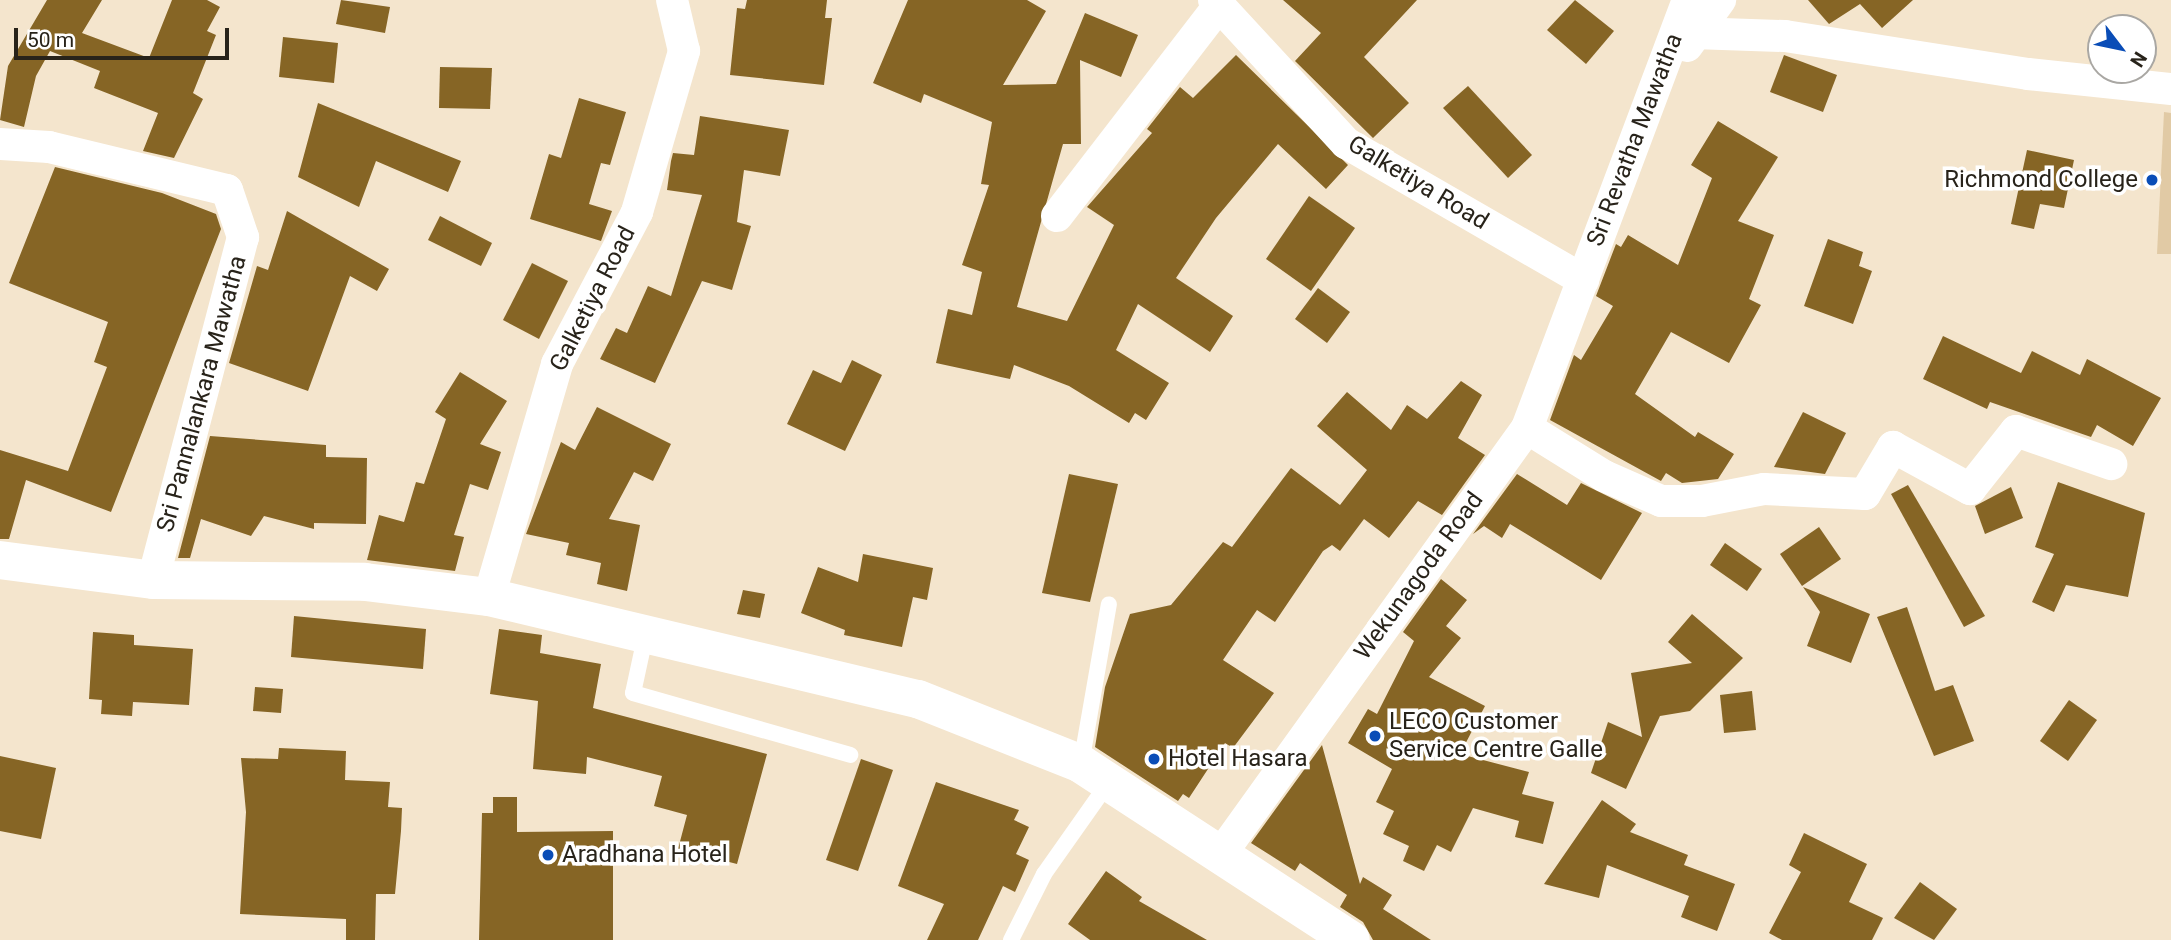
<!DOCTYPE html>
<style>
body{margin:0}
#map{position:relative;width:2171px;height:940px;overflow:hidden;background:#f4e5cd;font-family:Roboto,sans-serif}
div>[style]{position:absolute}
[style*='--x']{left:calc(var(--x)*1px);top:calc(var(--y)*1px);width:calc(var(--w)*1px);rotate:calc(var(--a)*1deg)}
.green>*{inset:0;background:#e1caa5}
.building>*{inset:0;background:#866525}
.lane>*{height:16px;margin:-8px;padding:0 8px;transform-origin:8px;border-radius:8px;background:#fff}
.street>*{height:32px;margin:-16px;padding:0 16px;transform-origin:16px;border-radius:16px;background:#fff}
.secondary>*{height:38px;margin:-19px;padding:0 19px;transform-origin:19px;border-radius:19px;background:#fff}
.dots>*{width:19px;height:19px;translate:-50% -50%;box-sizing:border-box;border:4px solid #fff;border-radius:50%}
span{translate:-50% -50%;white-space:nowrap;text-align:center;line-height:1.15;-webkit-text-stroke:7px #fff;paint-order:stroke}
.street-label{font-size:24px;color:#28231a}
.poi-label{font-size:24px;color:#28231a}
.right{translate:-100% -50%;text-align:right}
.left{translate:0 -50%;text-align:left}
.north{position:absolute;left:2087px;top:14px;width:70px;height:70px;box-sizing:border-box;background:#fff;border:2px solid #a9a7a3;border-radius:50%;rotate:122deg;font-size:19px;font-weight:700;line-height:28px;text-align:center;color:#28231a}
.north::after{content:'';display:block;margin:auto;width:24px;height:32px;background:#0a4db7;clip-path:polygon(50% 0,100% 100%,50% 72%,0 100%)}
.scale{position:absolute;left:14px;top:28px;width:215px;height:32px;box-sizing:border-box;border:4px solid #28231a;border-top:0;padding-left:9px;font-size:21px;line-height:24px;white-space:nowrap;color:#28231a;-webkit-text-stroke:5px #fff;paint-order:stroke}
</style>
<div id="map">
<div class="green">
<div style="clip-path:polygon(2164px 112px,2171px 113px,2171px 254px,2157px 254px)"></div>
</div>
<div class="building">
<div style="clip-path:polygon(47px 0,102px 0,82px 33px,149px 58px,172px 0,207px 0,220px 7px,207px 31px,216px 35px,193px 93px,203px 99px,174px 158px,143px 151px,158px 113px,94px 88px,100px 71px,50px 51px,36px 76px,24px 127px,0 120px,8px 66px)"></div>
<div style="clip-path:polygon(341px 0,390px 7px,385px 33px,336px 24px)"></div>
<div style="clip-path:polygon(747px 0,827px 0,825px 18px,832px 18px,824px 85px,730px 75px,737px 8px,745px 9px)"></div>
<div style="clip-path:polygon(908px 0,1027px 0,1046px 11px,1003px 85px,1056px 84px,1085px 13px,1138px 35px,1121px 77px,1080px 60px,1081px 144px,1063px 144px,1017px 307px,1067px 321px,1114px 225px,1087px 207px,1152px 133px,1147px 129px,1180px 87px,1193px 98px,1236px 55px,1348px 165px,1326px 189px,1278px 144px,1216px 218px,1176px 278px,1233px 316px,1210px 352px,1138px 304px,1116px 350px,1169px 383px,1146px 420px,1135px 413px,1129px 423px,1069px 386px,1014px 365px,1010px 379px,936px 363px,948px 309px,972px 315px,982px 272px,962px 265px,989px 185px,981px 184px,992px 122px,924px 94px,921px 103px,873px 83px)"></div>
<div style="clip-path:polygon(1283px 0,1417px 0,1364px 57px,1409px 103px,1373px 138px,1295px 61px,1321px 33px)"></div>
<div style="clip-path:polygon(1575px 0,1614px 31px,1586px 64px,1547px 30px)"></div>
<div style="clip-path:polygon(1808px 0,1913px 0,1882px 28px,1860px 4px,1829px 24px)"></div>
<div style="clip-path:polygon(283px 37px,338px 43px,334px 83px,279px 77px)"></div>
<div style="clip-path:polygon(1784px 55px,1837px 75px,1823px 112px,1770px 92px)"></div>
<div style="clip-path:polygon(440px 67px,492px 68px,490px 109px,439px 108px)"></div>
<div style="clip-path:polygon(1468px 86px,1532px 155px,1508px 178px,1443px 108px)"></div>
<div style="clip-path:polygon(579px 98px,626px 112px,610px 165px,601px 163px,589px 204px,612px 211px,601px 241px,530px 219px,549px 154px,561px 158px)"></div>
<div style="clip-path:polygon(318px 103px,461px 161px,448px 192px,376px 161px,359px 207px,298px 177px)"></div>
<div style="clip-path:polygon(700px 116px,789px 130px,780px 176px,744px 170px,737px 222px,751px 226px,732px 290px,702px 281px,655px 383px,600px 359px,616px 328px,627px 333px,648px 286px,671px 296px,702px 195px,667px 190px,671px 161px,673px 153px,694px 155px)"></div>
<div style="clip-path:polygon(1718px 121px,1778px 157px,1738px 221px,1774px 235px,1749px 299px,1761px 305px,1729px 363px,1671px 332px,1635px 394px,1695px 437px,1698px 432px,1734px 454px,1718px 479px,1682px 483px,1666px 473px,1661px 481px,1550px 420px,1574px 355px,1581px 360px,1613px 306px,1596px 296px,1616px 244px,1621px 247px,1628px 235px,1678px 265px,1712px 178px,1691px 165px)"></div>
<div style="clip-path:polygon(2027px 150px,2074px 160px,2064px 208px,2040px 204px,2034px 229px,2011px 224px)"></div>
<div style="clip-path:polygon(55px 167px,162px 193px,216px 214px,221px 229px,111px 512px,26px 480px,9px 539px,0 539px,0 450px,68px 471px,107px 367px,94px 362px,108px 322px,9px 283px)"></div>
<div style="clip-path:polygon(1309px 196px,1355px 228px,1311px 291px,1266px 259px)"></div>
<div style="clip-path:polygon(287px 211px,389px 269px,377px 291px,350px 276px,308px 391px,229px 363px,257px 266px,268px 270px)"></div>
<div style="clip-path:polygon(440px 216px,492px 243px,481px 266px,428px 240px)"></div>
<div style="clip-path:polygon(1828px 239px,1863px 252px,1859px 266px,1872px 271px,1853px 324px,1804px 306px)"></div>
<div style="clip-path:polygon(532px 263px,568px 281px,539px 339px,503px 320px)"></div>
<div style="clip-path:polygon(1318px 288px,1350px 312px,1327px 343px,1295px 319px)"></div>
<div style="clip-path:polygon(1943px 336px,2021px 373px,2032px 351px,2080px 375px,2087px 359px,2161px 398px,2133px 446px,2097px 425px,2091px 437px,1990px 402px,1987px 409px,1923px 379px)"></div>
<div style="clip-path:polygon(852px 360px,882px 375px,845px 451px,787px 424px,813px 370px,841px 383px)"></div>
<div style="clip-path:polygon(460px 372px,507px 401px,480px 444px,501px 452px,488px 490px,470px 484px,454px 535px,464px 537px,455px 571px,367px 560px,379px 515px,404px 522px,416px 482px,424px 484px,446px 419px,435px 412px)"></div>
<div style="clip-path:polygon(1461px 381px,1482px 395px,1458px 438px,1485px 455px,1442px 515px,1418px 501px,1389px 538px,1364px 519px,1340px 551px,1332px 545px,1323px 551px,1275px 622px,1257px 610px,1223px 660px,1274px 693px,1233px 748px,1225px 743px,1189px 798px,1183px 794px,1178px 801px,1095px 747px,1105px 687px,1130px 614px,1171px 605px,1223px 542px,1232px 547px,1291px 468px,1340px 505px,1367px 470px,1317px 426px,1347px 392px,1391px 430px,1407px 405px,1427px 419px)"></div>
<div style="clip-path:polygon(597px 407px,671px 444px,653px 481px,634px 472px,609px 519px,640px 525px,627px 591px,597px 584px,601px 563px,566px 555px,569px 543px,526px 534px,561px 442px,575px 450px)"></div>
<div style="clip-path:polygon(1803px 412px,1846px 433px,1825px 474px,1774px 467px)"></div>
<div style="clip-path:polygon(210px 436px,326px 445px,326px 457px,367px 458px,366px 524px,314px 523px,314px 529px,264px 516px,251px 536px,201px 519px,190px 558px,178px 558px)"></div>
<div style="clip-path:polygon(1069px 474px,1118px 484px,1090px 602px,1042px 593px)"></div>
<div style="clip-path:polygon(1517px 474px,1567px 505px,1581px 483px,1642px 513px,1601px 580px,1510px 524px,1502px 538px,1484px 526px,1473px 534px)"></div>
<div style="clip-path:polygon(2058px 482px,2145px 513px,2128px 597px,2066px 585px,2054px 612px,2032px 602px,2054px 554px,2035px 547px)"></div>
<div style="clip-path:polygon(1908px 485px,1985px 616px,1964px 627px,1891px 494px)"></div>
<div style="clip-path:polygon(2011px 487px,2023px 518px,1985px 534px,1975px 506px)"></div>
<div style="clip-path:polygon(1819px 527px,1841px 559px,1802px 586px,1780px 554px)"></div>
<div style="clip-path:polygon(1725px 543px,1762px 569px,1747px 591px,1710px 565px)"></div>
<div style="clip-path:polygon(863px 554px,933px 568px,927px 600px,913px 597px,902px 647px,844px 635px,845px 630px,801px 613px,818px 567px,858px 582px)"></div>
<div style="clip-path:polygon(1441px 579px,1467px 600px,1446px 626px,1461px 638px,1429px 677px,1485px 706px,1460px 754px,1529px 772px,1522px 794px,1554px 802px,1543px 844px,1515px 837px,1519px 821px,1473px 808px,1451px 852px,1437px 845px,1424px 871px,1403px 861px,1409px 846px,1383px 834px,1394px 811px,1376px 802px,1392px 769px,1348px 743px,1368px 709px,1377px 714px,1414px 641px,1403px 632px)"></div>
<div style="clip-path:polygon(1803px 587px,1870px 614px,1851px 663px,1807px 646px,1820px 612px)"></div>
<div style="clip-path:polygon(743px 590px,765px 594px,760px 618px,737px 614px)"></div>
<div style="clip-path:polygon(1907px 607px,1935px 691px,1953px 685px,1974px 741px,1934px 756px,1877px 617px)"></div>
<div style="clip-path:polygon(1692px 614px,1743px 658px,1690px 711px,1660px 716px,1626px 789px,1591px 773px,1608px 722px,1642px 737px,1631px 673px,1692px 663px,1668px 642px)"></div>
<div style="clip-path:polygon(294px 616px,426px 629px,423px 669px,291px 657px)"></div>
<div style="clip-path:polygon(499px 629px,542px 635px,540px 653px,601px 664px,593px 708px,767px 754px,737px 864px,678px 849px,687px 815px,654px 806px,662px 776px,587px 757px,586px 774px,533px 769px,538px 701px,490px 694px)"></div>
<div style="clip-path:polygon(93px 632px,134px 635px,134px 645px,193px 649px,189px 705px,133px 702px,132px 716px,101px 714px,102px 700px,89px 699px)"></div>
<div style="clip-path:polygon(255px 687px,283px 689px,281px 713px,253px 711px)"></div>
<div style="clip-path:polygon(1752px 691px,1756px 730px,1724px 733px,1720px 695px)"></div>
<div style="clip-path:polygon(2069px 700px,2097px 720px,2068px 761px,2040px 741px)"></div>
<div style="clip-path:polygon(1322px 745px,1360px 884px,1363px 877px,1392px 895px,1383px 909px,1431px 940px,1373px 940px,1363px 922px,1340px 907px,1347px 895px,1300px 863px,1295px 871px,1251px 843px)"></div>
<div style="clip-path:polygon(279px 748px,346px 751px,345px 780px,390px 782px,388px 807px,402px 808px,401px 831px,395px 894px,376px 894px,375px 940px,346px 940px,346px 919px,240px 914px,246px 812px,241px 758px,278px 759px)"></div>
<div style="clip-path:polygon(0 756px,56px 768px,41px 839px,0 831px)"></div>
<div style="clip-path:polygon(861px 759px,893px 770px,858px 871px,826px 860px)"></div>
<div style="clip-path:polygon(936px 782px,1019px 810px,1014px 820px,1029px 827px,1016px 854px,1029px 860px,1015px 892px,1003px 886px,978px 940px,927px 940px,944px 904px,898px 886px)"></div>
<div style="clip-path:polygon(493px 797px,517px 797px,517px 832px,613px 831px,613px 940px,479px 940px,482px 813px,493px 813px)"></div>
<div style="clip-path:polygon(1602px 800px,1636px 824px,1630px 832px,1688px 855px,1684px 865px,1735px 884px,1717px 931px,1681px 917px,1689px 896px,1607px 865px,1599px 898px,1544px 884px)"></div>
<div style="clip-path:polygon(1804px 833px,1867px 864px,1849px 902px,1883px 918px,1872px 940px,1782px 940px,1769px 933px,1801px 872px,1789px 865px)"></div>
<div style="clip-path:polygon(1106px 871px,1142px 897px,1139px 901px,1207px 940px,1090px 940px,1068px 924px)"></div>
<div style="clip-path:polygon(1920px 882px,1957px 909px,1934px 940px,1894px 918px)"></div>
</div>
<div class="lane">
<div style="--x:646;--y:633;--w:61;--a:102.2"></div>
<div style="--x:633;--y:693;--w:226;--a:15.9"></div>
<div style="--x:1081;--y:764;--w:162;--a:-80.1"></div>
<div style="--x:1011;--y:940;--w:74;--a:-63.4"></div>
<div style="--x:1044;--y:874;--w:113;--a:-54.8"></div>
</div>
<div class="street">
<div style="--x:1214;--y:0;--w:195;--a:47.3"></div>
<div style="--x:1346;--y:143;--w:274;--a:30"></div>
<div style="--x:1693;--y:33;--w:92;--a:1.9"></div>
<div style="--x:1785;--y:36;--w:246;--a:8.9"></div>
<div style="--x:2028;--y:74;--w:144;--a:6"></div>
<div style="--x:1687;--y:46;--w:57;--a:-54.3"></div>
<div style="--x:0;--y:144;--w:49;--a:3.5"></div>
<div style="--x:49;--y:147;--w:183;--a:13.6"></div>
<div style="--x:227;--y:190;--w:50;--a:71.2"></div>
<div style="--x:243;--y:237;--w:355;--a:104.7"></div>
<div style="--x:1057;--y:216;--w:265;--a:-52.4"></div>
<div style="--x:1527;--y:428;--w:91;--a:31.9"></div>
<div style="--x:1604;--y:476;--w:62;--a:23.7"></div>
<div style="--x:1661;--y:501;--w:41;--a:0"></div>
<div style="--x:1702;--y:501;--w:63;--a:-11"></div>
<div style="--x:1764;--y:489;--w:101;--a:2.8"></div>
<div style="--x:1865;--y:494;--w:55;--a:-59.2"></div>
<div style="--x:1893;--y:447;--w:88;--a:28.6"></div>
<div style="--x:1970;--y:489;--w:74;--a:-51.6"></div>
<div style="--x:2016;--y:431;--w:101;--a:19.2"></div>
<div style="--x:489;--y:597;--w:243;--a:-73.7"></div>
<div style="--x:557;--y:364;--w:172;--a:-62.2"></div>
<div style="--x:637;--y:212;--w:168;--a:-73.7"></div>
<div style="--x:684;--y:51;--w:52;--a:-103.2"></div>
<div style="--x:1221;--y:854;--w:525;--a:-54.31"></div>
<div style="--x:1527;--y:428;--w:457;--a:-69.4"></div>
</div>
<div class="secondary">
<div style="--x:0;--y:560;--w:154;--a:7.4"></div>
<div style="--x:153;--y:580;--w:212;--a:0.5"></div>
<div style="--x:365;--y:582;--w:125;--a:6.9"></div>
<div style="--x:489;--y:597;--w:441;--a:13.4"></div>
<div style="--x:918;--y:699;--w:175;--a:21.7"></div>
<div style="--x:1081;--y:764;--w:322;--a:33.1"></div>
</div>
<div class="dots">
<div style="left:2152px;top:180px;background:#0a4db7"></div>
<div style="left:1375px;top:736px;background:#0a4db7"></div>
<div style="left:1154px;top:759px;background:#0a4db7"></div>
<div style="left:548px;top:855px;background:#0a4db7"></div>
</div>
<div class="street-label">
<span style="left:1635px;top:140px;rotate:-69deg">Sri Revatha Mawatha</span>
<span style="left:1418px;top:183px;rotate:31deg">Galketiya Road</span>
<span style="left:593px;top:299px;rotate:-63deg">Galketiya Road</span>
<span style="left:202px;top:394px;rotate:-75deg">Sri Pannalankara Mawatha</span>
<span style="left:1419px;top:576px;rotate:-54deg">Wekunagoda Road</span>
</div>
<div class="poi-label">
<span class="right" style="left:2138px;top:180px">Richmond College</span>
<span class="left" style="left:1389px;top:736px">LECO Customer<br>Service Centre Galle</span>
<span class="left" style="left:1168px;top:759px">Hotel Hasara</span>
<span class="left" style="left:562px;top:855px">Aradhana Hotel</span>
</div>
<div class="north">N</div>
<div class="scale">50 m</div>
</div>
